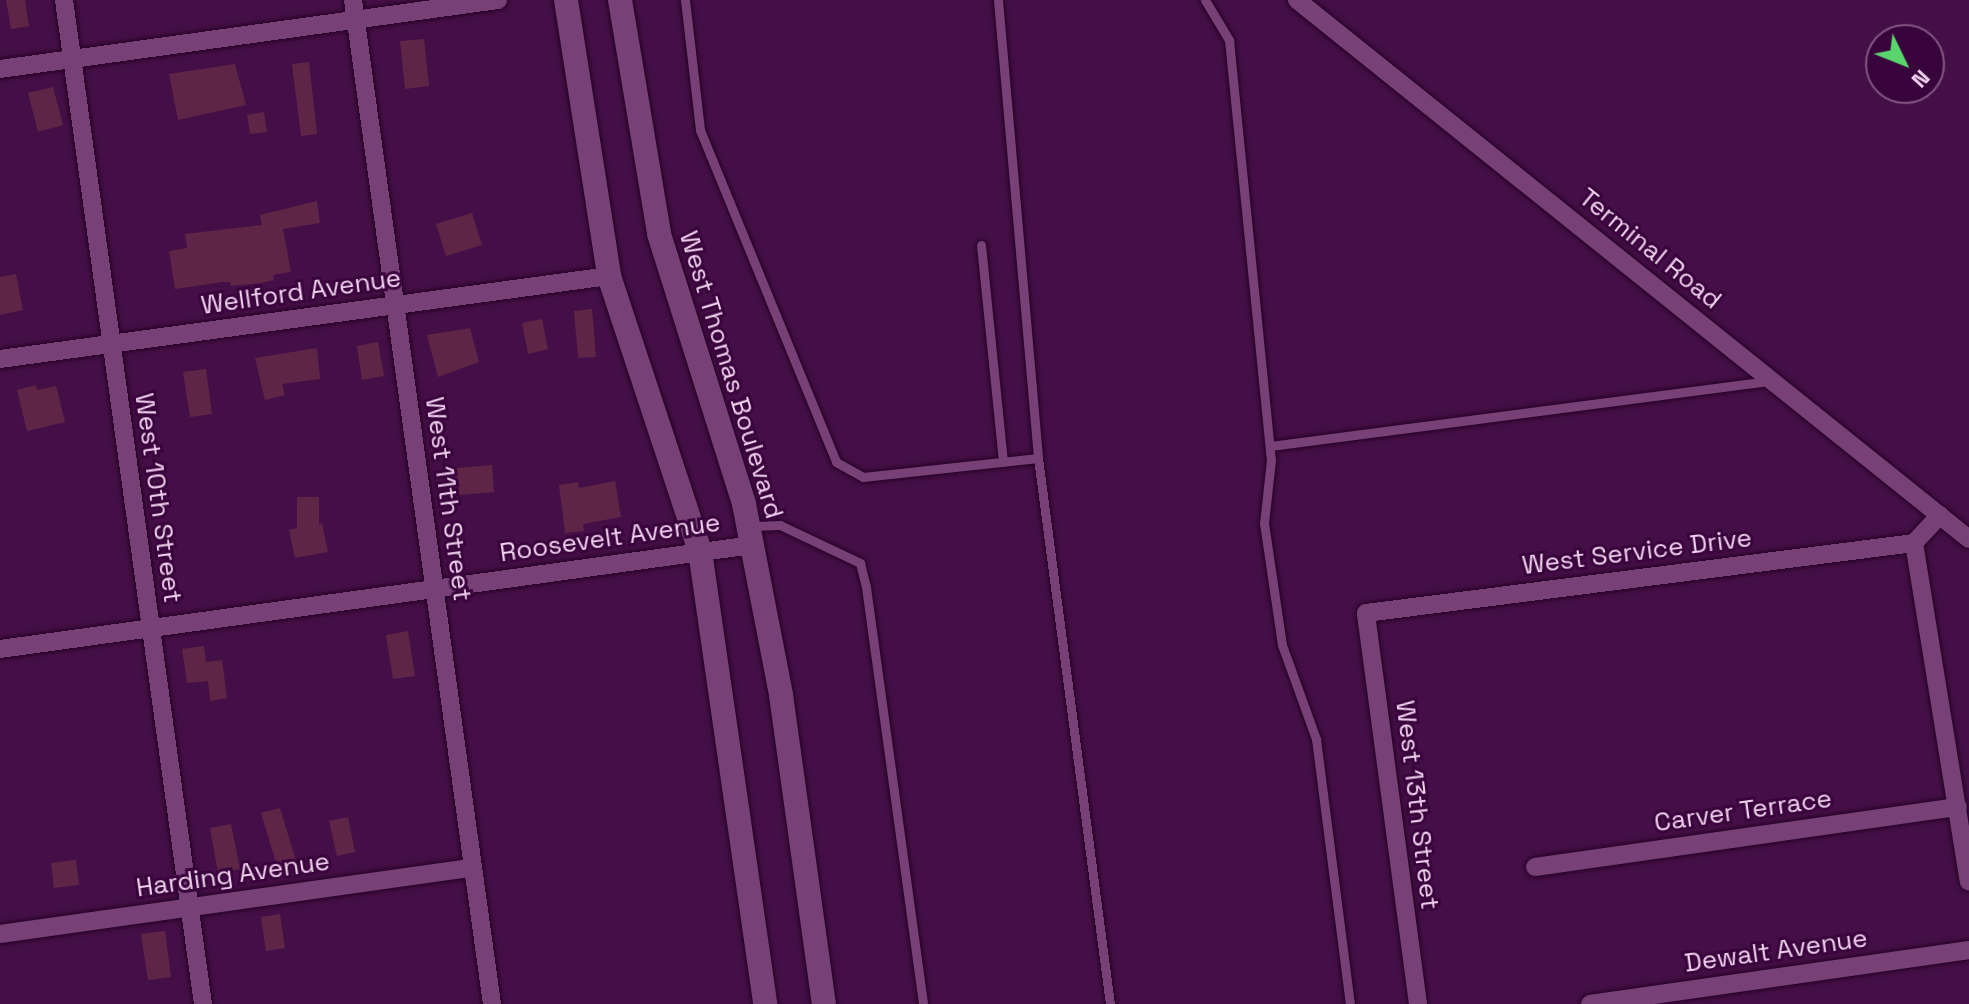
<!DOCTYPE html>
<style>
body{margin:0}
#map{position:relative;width:1969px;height:1004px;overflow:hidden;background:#440f46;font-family:"Space Grotesk",sans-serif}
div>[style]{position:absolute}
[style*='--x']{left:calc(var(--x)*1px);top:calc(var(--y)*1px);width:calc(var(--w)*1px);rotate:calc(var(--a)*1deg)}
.building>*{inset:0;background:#5f2547}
.roads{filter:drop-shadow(0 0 2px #250026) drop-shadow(0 0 2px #250026)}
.lane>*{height:9px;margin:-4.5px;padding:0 4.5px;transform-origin:4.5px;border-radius:4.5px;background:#774178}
.street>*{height:18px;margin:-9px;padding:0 9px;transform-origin:9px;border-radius:9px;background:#774178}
.secondary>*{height:24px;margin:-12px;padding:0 12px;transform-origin:12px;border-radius:12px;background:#774178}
span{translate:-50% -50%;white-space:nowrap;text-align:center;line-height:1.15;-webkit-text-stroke:6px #39033b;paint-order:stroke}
.street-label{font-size:26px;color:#f1d1f0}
.north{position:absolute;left:1865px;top:24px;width:80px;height:80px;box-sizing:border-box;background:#39033b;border:2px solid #835583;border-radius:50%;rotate:133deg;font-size:22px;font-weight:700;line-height:32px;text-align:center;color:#f1d1f0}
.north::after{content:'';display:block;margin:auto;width:28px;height:36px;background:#5ad56e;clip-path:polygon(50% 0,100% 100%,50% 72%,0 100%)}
</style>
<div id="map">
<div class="building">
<div style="clip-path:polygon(6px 0,25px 0,29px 26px,11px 29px)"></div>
<div style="clip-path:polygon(424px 39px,429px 86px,405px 89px,400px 41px)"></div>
<div style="clip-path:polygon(309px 62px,317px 134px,301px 136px,292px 64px)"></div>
<div style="clip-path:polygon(235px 64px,246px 105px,178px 120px,169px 74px)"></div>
<div style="clip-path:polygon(53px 87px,63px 125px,38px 132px,28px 93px)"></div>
<div style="clip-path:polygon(264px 112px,267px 132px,250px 134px,247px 115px)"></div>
<div style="clip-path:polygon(317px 201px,320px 223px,283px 229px,291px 272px,273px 275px,274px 280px,262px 283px,231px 286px,230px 282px,222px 282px,175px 289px,169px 251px,187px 248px,185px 234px,262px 225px,260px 215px)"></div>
<div style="clip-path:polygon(472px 213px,482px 245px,446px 256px,436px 224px)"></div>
<div style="clip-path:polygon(16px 274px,23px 310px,0 315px,0 277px)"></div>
<div style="clip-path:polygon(592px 309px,596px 357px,578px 358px,574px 311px)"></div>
<div style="clip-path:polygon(542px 319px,548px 349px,528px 354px,522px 323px)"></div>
<div style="clip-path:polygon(470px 328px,479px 362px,438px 377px,427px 335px)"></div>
<div style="clip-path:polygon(378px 342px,384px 376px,362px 380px,357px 346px)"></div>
<div style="clip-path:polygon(317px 348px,320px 379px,282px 384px,285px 395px,265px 400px,255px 358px)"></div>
<div style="clip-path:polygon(206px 369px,212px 414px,190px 417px,183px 372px)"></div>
<div style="clip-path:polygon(36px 385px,37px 390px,56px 386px,65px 422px,27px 431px,17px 390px)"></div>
<div style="clip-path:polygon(492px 465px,494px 492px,448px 496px,446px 469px)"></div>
<div style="clip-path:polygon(615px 481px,621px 517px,583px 524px,584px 531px,565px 533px,559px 485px,578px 482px,579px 488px)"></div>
<div style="clip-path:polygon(297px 497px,319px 497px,319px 524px,322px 523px,328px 552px,295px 558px,289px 530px,297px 528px)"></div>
<div style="clip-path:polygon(408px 631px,415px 676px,393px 679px,386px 635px)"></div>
<div style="clip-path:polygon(204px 646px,206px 662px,222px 660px,227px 698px,210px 701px,208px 681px,187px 683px,182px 649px)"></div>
<div style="clip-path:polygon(280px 808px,296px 861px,277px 866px,261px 813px)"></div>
<div style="clip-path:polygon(348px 817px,355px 852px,337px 856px,329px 821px)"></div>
<div style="clip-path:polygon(231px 824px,240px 869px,218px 873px,210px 828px)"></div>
<div style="clip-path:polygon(76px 860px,79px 885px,54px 888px,51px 863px)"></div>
<div style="clip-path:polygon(280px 914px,285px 948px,266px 951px,261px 917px)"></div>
<div style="clip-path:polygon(165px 931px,171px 977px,148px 980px,141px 934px)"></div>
</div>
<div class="roads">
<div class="lane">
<div style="--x:685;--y:0;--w:131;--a:83.4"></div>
<div style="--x:700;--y:130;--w:359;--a:67.7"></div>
<div style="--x:836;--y:462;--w:31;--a:29"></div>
<div style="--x:863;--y:477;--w:176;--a:-6.2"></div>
<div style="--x:998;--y:0;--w:460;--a:85"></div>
<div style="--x:1038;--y:458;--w:551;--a:82.49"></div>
<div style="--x:1205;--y:0;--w:47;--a:59"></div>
<div style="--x:1229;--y:40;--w:422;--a:84.3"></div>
<div style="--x:1271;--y:460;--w:63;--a:96.3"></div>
<div style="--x:1264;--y:523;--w:123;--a:81.6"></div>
<div style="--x:1282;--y:645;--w:100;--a:70.1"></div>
<div style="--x:1316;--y:739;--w:267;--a:82.7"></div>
<div style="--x:981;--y:245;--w:218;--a:84.2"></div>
<div style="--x:1270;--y:446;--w:503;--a:-7.42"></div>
<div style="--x:752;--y:526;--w:28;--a:-2"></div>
<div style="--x:780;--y:525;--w:89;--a:25.4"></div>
<div style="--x:860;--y:563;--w:25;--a:76"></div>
<div style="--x:866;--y:587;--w:421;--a:82.2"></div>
</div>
<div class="street">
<div style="--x:64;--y:0;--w:1014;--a:82.12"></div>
<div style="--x:353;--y:0;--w:1014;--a:82.12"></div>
<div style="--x:1297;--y:0;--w:861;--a:38.73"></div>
<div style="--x:0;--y:69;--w:503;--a:-7.89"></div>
<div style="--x:0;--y:359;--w:615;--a:-7.76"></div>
<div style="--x:1940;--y:515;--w:38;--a:133"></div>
<div style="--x:1914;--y:543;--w:343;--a:80.8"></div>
<div style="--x:0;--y:649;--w:759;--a:-7.87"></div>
<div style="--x:1535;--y:867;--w:427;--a:-8.1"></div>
<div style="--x:0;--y:934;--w:477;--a:-8"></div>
<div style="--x:1418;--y:1004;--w:394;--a:-97.6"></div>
<div style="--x:1366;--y:613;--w:552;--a:-7.28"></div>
<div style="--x:1590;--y:1004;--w:383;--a:-8.1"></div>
</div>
<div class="secondary">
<div style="--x:566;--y:0;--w:279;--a:81.1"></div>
<div style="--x:609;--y:276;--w:290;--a:71.7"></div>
<div style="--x:700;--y:551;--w:458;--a:81.8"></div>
<div style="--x:620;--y:0;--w:237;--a:80.5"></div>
<div style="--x:659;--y:234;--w:283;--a:72.5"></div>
<div style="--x:744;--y:504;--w:195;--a:79"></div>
<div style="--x:781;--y:695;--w:312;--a:82.1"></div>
</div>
</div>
<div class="street-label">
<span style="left:1650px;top:249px;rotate:39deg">Terminal Road</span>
<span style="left:301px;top:292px;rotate:-8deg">Wellford Avenue</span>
<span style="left:731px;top:375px;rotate:73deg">West Thomas Boulevard</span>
<span style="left:158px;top:498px;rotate:82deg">West 10th Street</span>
<span style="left:448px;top:499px;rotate:82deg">West 11th Street</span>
<span style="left:610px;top:538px;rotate:-8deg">Roosevelt Avenue</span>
<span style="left:1637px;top:552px;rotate:-7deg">West Service Drive</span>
<span style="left:1417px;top:805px;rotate:83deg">West 13th Street</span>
<span style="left:1743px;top:811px;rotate:-8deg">Carver Terrace</span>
<span style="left:233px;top:875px;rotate:-8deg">Harding Avenue</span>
<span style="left:1776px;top:951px;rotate:-8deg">Dewalt Avenue</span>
</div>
<div class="north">N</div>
</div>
